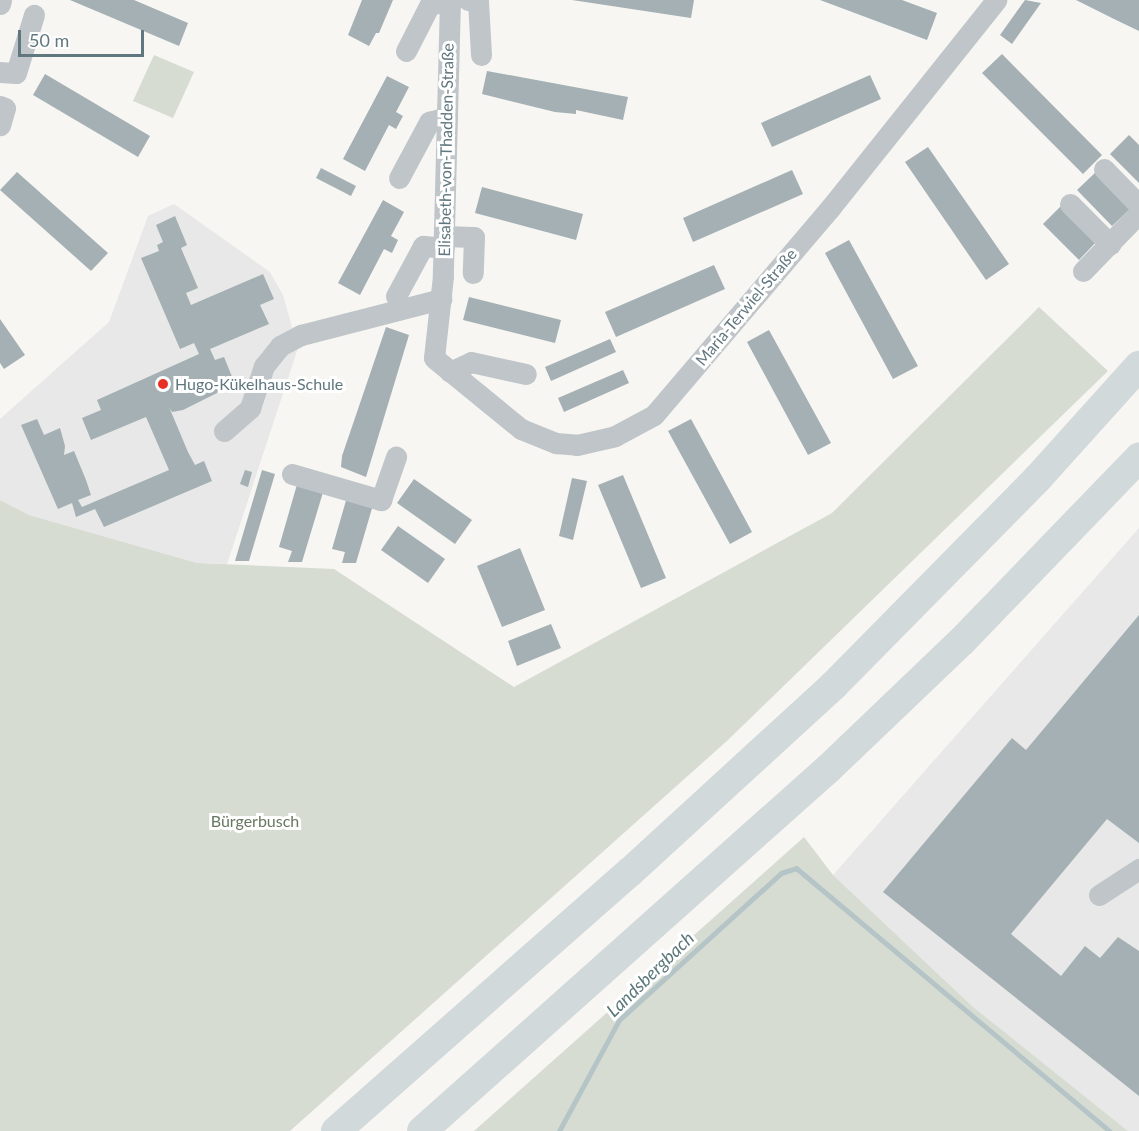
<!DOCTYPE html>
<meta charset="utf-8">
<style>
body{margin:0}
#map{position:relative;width:1139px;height:1131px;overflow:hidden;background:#f7f6f3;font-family:Lato,sans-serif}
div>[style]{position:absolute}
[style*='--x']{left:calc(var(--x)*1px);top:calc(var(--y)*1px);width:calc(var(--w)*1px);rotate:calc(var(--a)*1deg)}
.built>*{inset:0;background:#e7e8e7}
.green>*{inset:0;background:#d7dcd2}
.stream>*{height:5px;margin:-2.5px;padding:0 2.5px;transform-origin:2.5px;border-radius:2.5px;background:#b5c5c7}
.building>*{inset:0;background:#a4b0b3}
.minor>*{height:21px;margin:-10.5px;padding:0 10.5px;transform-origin:10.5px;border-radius:10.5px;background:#bfc5c8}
.highway>*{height:30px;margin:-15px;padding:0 15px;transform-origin:15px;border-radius:15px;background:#d2d9db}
.dots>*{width:16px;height:16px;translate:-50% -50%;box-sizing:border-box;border:3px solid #fff;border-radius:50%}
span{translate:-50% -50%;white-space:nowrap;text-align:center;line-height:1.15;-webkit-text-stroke:6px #fff;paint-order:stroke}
.street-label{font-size:16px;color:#61777f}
.poi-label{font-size:16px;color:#61777f}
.left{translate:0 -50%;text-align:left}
.park-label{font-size:16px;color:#687760}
.water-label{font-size:18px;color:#5c777a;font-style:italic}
.scale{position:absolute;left:18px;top:30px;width:126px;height:27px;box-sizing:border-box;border:3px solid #61777f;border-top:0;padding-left:8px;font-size:18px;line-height:21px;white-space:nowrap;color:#61777f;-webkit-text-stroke:4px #fff;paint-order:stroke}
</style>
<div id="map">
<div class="built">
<div style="clip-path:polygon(174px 204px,270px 272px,283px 295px,298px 348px,227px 564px,197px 563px,29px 515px,0 500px,0 419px,109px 322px,148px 216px)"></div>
<div style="clip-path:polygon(1139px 528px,1139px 1131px,1128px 1131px,972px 1006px,833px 875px)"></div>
</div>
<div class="green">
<div style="clip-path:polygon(154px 55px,194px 72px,173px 118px,133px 101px)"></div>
<div style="clip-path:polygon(1039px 307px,1108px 371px,728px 740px,290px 1131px,0 1131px,0 500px,29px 515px,197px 563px,334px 569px,514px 687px,832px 513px)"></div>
<div style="clip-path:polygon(804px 837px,833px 875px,972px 1006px,1128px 1131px,474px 1131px)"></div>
</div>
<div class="stream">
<div style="--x:559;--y:1131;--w:126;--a:-61.6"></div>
<div style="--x:619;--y:1020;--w:219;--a:-42.2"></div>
<div style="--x:781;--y:873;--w:16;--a:-18"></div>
<div style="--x:796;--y:868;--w:409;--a:40"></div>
</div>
<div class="building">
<div style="clip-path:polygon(70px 0,134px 0,188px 23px,179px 46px)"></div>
<div style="clip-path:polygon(362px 0,393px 0,379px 33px,376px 33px,369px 46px,348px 35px)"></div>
<div style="clip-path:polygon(572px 0,694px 0,691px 18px)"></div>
<div style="clip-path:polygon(820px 0,902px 0,937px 13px,927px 40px)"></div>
<div style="clip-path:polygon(1025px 0,1041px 3px,1012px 44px,1000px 35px)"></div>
<div style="clip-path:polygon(1076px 0,1139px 0,1139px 31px,1114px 19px)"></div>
<div style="clip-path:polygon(1002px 54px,1102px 155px,1083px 174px,982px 73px)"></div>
<div style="clip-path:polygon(487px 71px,628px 97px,623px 120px,576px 110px,576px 114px,555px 112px,482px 94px)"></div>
<div style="clip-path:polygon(45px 74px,150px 136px,138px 157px,33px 95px)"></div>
<div style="clip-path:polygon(870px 75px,881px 99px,772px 147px,761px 123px)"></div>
<div style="clip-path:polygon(387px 76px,409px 87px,396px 112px,403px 116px,396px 129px,389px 125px,365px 171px,343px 159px)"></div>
<div style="clip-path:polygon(1129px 135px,1139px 145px,1139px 183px,1110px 154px)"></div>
<div style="clip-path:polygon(928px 147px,1009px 264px,986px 280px,905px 162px)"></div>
<div style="clip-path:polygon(321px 168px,356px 186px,351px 196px,316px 178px)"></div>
<div style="clip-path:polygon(792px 170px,803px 194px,693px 242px,683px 218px)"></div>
<div style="clip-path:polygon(1097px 171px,1132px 207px,1112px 226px,1077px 190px)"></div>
<div style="clip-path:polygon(17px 172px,108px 253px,91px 271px,0 190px)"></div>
<div style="clip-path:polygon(482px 187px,583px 214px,576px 240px,475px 213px)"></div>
<div style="clip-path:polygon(383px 200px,404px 212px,391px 236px,398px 240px,392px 253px,384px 249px,360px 295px,338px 283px)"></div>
<div style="clip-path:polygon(1063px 204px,1098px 240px,1079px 260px,1043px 224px)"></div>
<div style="clip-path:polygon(175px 216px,187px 245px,181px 248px,198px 288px,186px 293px,191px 305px,263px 274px,274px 299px,260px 305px,269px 324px,210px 349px,215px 360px,224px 357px,235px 384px,183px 410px,172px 412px,169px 407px,188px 452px,195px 465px,204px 461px,212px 481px,104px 527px,95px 509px,76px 517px,72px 503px,58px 509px,21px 425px,37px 419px,44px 435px,60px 428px,65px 446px,64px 455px,74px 451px,86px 480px,91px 495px,78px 500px,82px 507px,169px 470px,146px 417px,91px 440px,82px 418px,101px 410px,97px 400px,199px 354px,194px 343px,180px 349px,141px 258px,159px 251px,157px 245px,163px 242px,156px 225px)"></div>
<div style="clip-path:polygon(849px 240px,918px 366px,893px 379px,825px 253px)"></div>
<div style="clip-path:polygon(714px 265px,725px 289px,616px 337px,605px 312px)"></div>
<div style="clip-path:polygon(469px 297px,561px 320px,555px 343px,463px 320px)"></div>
<div style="clip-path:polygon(0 319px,25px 355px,4px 369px,0 363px)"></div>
<div style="clip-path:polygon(386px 327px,409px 335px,366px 477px,341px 467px,342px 456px)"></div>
<div style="clip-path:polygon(769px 330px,831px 443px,808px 455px,747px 342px)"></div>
<div style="clip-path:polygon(610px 339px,616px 352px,551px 381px,545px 367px)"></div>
<div style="clip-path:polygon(623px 370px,629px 383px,564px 412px,558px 398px)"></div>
<div style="clip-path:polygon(691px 419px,752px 532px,730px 544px,668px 431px)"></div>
<div style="clip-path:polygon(245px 470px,252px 472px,248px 487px,240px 484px)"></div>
<div style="clip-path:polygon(262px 470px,275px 474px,249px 561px,235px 561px)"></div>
<div style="clip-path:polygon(623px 475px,666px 578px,641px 588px,598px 485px)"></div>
<div style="clip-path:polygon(572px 478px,587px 481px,573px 540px,559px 536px)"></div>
<div style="clip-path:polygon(414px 479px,472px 520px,455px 544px,397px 503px)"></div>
<div style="clip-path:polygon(298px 481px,324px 489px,302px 562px,288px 562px,292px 551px,279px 547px)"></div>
<div style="clip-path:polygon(347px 497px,373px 505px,356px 563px,342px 563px,345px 552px,332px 549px)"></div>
<div style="clip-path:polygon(398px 526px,445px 559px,428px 583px,381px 550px)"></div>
<div style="clip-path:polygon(520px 548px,545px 610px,502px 627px,477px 566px)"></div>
<div style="clip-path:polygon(1139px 615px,1139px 843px,1107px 819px,1011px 934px,1061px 976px,1085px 946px,1100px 958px,1118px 937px,1139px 951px,1139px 1096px,883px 892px,1012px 738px,1026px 750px)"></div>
<div style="clip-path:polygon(551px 624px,561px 648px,517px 666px,508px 641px)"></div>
</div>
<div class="minor">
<div style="--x:450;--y:0;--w:276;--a:91.5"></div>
<div style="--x:443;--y:276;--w:82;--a:96.3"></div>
<div style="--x:434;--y:358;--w:112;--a:39.2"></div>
<div style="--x:521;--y:429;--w:38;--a:22"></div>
<div style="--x:556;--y:443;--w:21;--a:5"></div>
<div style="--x:577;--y:445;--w:39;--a:-13"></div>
<div style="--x:615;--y:436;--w:44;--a:-28.3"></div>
<div style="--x:654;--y:415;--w:273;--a:-49.6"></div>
<div style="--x:831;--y:207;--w:265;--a:-51.4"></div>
<div style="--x:468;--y:0;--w:10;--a:6"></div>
<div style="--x:478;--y:1;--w:54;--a:86.8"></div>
<div style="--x:0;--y:4;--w:4;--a:-76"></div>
<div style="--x:406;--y:51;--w:53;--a:-62.9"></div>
<div style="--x:430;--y:4;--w:20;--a:-6"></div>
<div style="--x:0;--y:72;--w:16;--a:4"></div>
<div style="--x:16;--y:73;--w:61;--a:-72.8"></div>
<div style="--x:0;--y:106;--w:5;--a:22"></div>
<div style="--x:5;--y:108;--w:18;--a:106"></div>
<div style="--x:1104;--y:169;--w:50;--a:45.8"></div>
<div style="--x:399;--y:178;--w:64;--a:-61.8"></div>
<div style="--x:429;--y:122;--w:19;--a:-16"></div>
<div style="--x:1070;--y:204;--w:57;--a:45"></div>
<div style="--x:444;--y:236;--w:30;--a:2"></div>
<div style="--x:474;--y:237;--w:36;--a:92"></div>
<div style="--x:1083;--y:271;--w:81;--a:-46"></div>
<div style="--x:396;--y:296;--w:57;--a:-61.6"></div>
<div style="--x:423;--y:246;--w:21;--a:5"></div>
<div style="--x:450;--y:372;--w:23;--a:-25"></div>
<div style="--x:471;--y:362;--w:56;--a:12.3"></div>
<div style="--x:224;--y:431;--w:35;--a:-41"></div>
<div style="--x:250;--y:408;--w:44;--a:-71.6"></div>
<div style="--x:264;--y:366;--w:26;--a:-51"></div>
<div style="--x:280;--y:346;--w:24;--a:-28"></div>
<div style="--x:301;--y:335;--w:145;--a:-14.4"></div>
<div style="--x:292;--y:474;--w:93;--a:16.3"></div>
<div style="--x:381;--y:500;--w:46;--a:-70.8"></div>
<div style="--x:1099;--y:895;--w:48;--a:-33"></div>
</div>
<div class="highway">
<div style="--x:336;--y:1131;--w:392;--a:-41.4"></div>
<div style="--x:630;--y:872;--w:275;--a:-42.5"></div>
<div style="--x:833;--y:686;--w:292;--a:-45.4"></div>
<div style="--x:1038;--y:478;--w:151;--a:-48"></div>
<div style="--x:422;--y:1131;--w:545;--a:-41.73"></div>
<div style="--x:829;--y:768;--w:184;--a:-43.7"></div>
<div style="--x:962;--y:641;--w:255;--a:-46"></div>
</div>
<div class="dots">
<div style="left:163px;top:384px;background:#e63024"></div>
</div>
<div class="street-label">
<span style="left:446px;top:150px;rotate:-89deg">Elisabeth-von-Thadden-Straße</span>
<span style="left:746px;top:307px;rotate:-50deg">Maria-Terwiel-Straße</span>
</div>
<div class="poi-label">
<span class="left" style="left:175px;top:384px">Hugo-Kükelhaus-Schule</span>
</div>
<div class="park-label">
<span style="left:255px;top:821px">Bürgerbusch</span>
</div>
<div class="water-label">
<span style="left:650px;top:974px;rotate:-44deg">Landsbergbach</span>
</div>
<div class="scale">50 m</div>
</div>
